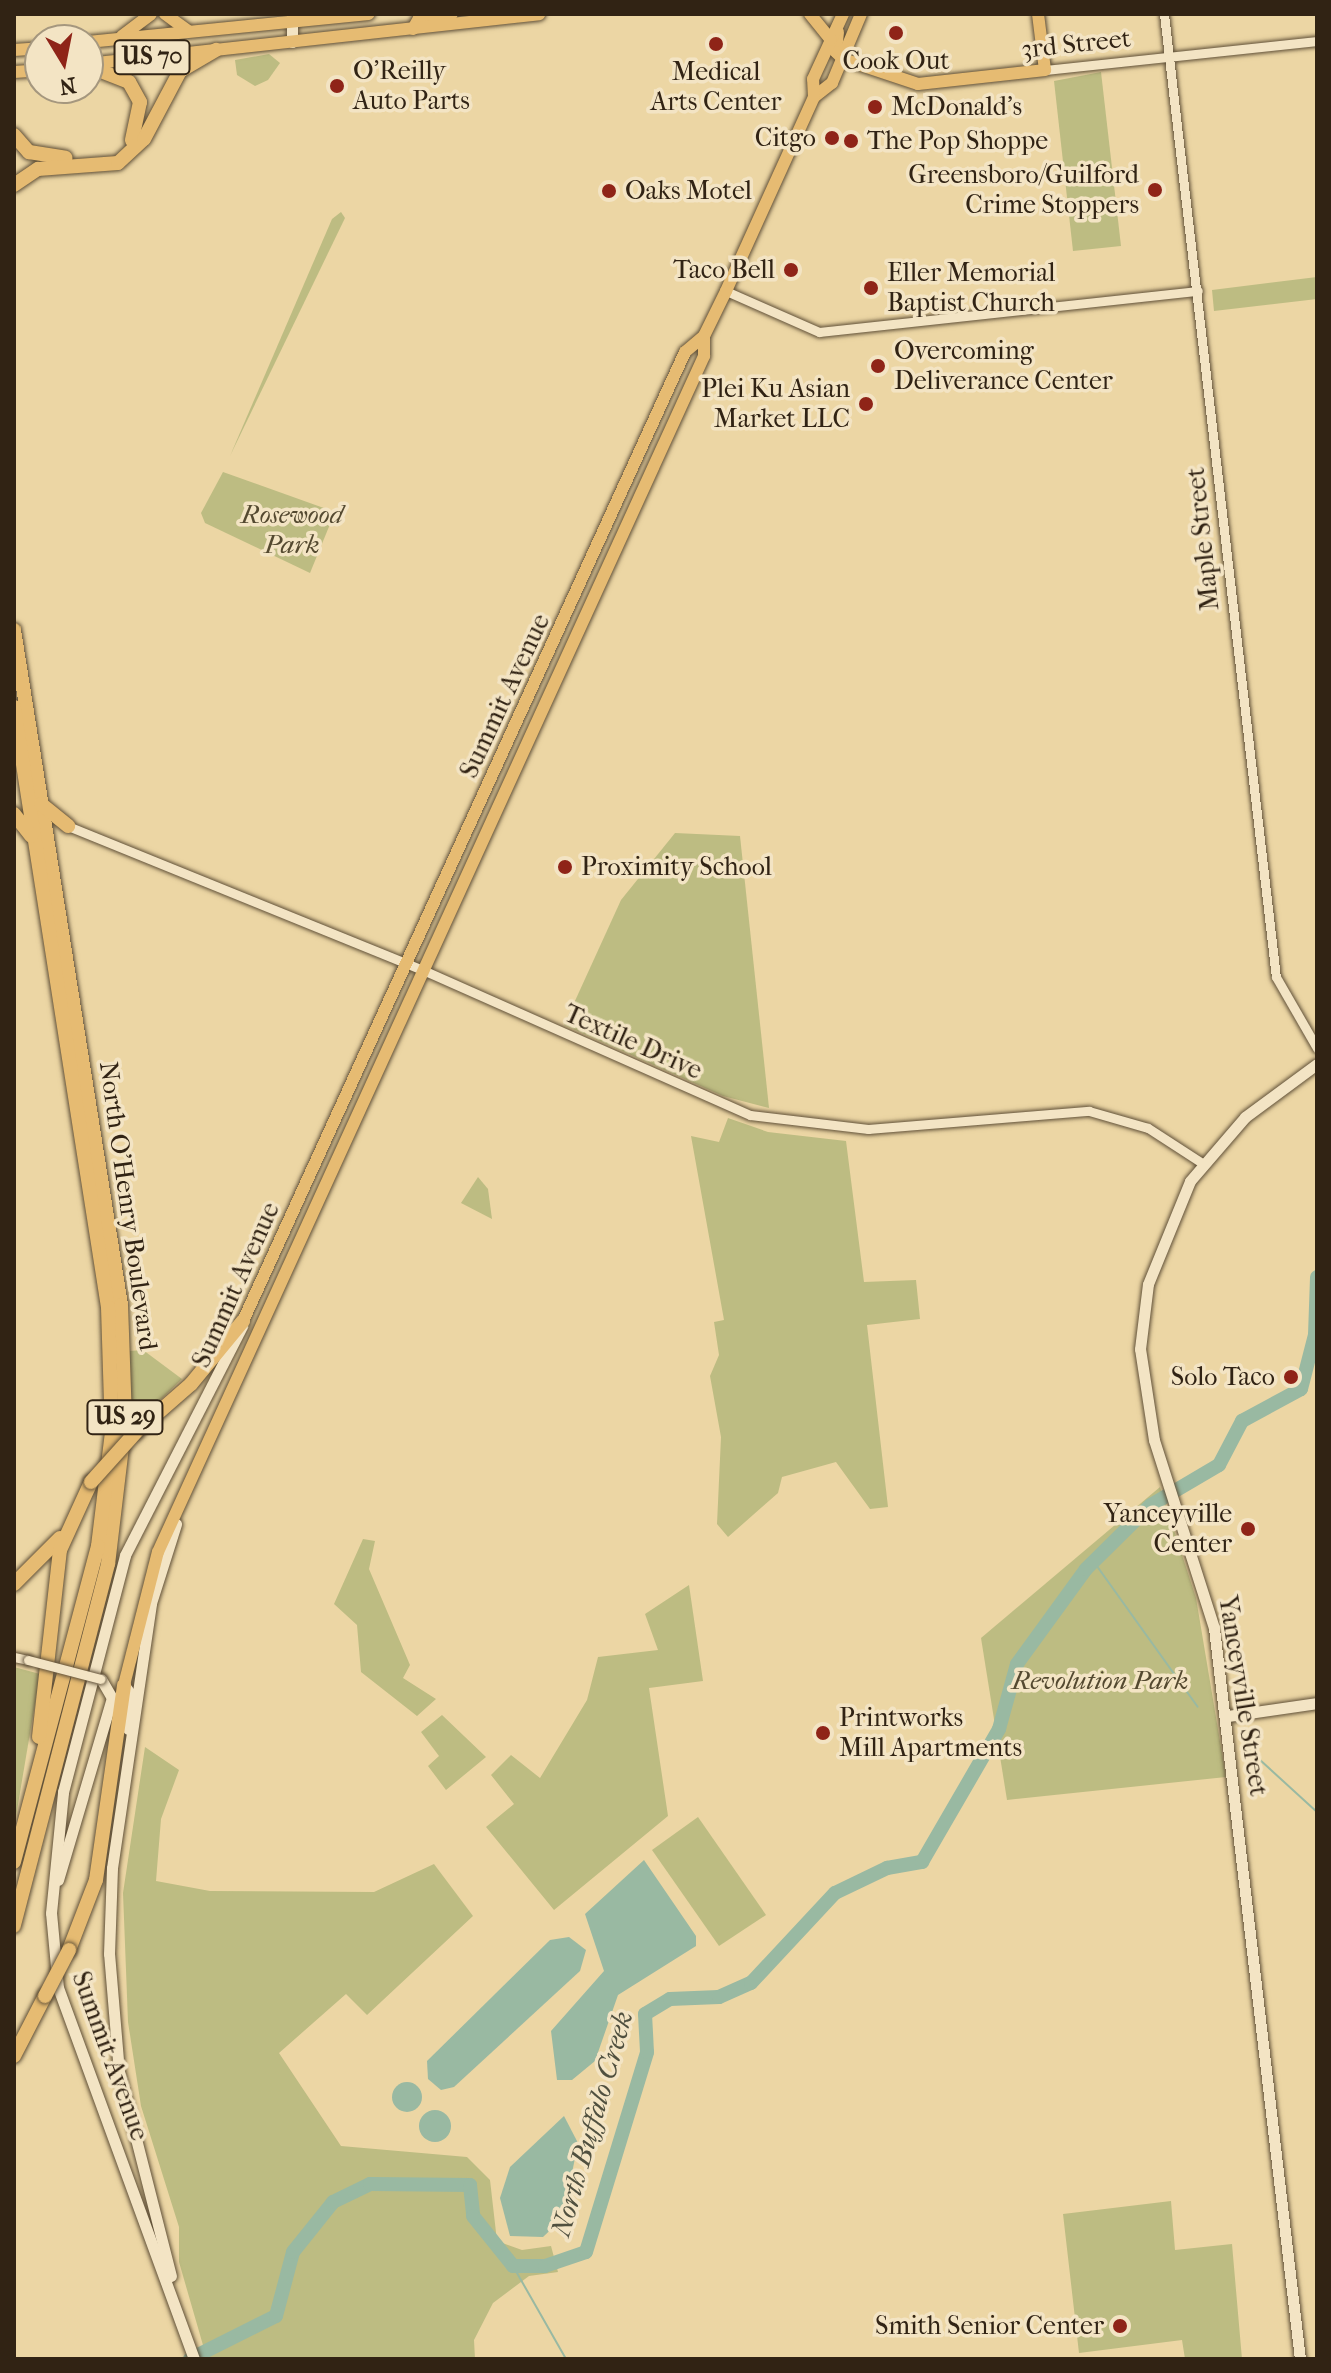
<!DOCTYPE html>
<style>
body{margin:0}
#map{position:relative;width:1331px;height:2373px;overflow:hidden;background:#ecd6a4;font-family:"IM FELL French Canon",serif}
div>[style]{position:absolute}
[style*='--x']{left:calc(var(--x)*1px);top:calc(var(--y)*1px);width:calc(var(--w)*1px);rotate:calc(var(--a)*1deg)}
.green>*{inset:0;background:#bdbc82}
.water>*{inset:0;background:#99b9a2}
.round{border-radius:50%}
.stream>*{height:2px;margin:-1px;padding:0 1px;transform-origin:1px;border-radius:1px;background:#99b9a2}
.river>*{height:14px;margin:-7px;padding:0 7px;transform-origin:7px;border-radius:7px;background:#99b9a2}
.roads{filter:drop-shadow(0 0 2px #605038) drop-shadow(0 0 2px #605038)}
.tertiary>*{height:9px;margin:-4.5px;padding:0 4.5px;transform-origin:4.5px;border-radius:4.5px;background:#f3e4c4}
.secondary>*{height:11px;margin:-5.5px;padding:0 5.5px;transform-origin:5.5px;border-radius:5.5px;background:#f3e4c4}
.primary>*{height:12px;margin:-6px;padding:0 6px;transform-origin:6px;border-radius:6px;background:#e6bb72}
.trunk>*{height:12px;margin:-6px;padding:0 6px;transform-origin:6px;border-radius:6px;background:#e6bb72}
.motorway>*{height:14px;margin:-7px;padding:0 7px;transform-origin:7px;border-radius:7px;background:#e6bb72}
.bridges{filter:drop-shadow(0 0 2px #605038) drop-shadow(0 0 2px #605038)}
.tertiary-bridge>*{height:9px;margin:-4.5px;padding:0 4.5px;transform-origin:4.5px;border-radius:4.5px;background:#f3e4c4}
.motorway-bridge>*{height:14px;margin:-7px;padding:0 7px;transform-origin:7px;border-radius:7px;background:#e6bb72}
.dots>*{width:22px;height:22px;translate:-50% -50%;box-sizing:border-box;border:4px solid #f3e4c4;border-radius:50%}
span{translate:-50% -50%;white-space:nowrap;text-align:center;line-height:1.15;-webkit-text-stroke:7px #f3e4c4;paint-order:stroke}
.shield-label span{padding:2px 6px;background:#f3e4c4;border:2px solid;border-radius:6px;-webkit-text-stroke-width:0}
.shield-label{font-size:24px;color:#312314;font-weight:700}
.street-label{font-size:26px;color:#312314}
.poi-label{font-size:26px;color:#312314}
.left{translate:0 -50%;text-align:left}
.right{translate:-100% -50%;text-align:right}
.park-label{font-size:26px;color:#544930;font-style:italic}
.water-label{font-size:28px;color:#50503f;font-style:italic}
.frame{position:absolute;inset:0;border:16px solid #312314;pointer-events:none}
.north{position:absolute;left:24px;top:24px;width:80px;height:80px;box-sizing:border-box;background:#f3e4c4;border:2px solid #a5977e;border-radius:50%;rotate:170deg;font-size:22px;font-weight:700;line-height:32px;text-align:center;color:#312314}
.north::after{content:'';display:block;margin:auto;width:28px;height:36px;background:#8f2418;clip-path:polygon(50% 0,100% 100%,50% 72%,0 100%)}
</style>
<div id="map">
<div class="green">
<div style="clip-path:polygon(269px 54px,280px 63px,268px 80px,255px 86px,237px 75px,235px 60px)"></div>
<div style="clip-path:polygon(1101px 72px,1121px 246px,1073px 251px,1054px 81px)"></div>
<div style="clip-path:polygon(341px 212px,345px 218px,230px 456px,332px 219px)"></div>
<div style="clip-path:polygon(1317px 277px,1317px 299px,1214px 311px,1212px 290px)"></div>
<div style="clip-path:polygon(223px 472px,335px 512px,310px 573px,205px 523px,201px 513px)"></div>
<div style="clip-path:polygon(675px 833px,740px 836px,769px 1108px,723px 1096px,564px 1025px,621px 900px)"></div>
<div style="clip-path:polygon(728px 1118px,768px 1132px,846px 1141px,864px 1282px,916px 1280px,920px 1319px,867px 1325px,888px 1507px,870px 1509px,836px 1462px,782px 1477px,778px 1493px,728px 1537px,717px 1524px,721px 1437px,710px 1376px,719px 1355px,714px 1322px,724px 1320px,691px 1136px,719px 1142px)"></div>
<div style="clip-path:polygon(478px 1177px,488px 1189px,492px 1219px,461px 1203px)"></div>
<div style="clip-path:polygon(143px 1350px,182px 1379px,131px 1428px,130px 1351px)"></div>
<div style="clip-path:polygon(1160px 1487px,1196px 1598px,1226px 1777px,1007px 1800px,981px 1638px)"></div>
<div style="clip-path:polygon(363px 1539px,375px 1541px,369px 1569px,410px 1665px,403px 1678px,436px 1699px,417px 1716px,361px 1672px,357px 1625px,334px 1604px)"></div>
<div style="clip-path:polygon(689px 1585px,703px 1681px,649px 1688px,668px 1816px,554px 1910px,486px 1827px,514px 1804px,491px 1775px,511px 1755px,540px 1778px,587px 1700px,598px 1657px,658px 1650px,645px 1614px)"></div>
<div style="clip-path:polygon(14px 1667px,40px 1674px,14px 1828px)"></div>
<div style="clip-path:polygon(442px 1715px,486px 1757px,446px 1790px,428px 1766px,439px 1756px,421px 1732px)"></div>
<div style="clip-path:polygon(145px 1747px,179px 1770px,161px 1819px,156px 1881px,210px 1891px,374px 1892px,434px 1864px,473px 1916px,367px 2015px,346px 1994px,279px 2053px,341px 2146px,467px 2157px,490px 2180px,497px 2241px,522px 2250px,551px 2246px,558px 2272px,529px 2276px,493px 2303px,474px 2340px,475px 2359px,207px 2359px,179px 2262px,179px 2227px,141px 2106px,128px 2022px,123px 1893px)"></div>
<div style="clip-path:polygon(698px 1817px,766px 1915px,719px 1946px,652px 1850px)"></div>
<div style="clip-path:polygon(1171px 2201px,1175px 2250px,1232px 2244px,1242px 2359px,1185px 2359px,1182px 2340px,1079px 2353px,1063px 2214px)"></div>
</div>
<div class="water">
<div style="clip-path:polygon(644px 1860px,696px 1936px,696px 1946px,618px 1995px,595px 2061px,572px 2080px,557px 2080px,551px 2031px,604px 1971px,585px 1914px)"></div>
<div style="clip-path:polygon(569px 1937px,586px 1950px,580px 1971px,454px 2087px,441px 2090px,428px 2079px,427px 2061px,550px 1940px)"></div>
<div class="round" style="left:392px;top:2082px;width:30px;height:30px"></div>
<div class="round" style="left:419px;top:2110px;width:32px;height:32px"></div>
<div style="clip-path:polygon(564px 2116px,578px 2143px,563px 2218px,543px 2237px,510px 2236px,500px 2198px,510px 2167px)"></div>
</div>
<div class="stream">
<div style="--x:1094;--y:1562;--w:178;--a:54.4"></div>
<div style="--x:1248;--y:1749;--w:93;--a:42.4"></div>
<div style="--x:513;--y:2266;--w:107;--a:60.3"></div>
</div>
<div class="river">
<div style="--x:190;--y:2359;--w:96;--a:-26.6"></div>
<div style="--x:276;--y:2316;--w:66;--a:-75.1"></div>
<div style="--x:293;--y:2252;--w:64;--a:-51.3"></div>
<div style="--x:333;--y:2202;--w:41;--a:-25.9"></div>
<div style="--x:370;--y:2184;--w:100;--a:0.6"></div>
<div style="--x:470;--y:2185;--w:31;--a:84"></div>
<div style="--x:473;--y:2216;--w:64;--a:51.3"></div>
<div style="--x:513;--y:2266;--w:32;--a:0"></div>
<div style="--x:545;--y:2266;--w:43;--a:-18.9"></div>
<div style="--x:586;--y:2252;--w:209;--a:-73"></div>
<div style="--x:647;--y:2052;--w:38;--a:-93"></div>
<div style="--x:645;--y:2014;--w:29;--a:-31"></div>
<div style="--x:670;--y:1999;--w:49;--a:-2.3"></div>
<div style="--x:719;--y:1997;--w:35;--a:-24"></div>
<div style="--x:751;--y:1983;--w:123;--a:-47"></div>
<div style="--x:835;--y:1893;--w:58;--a:-25.7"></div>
<div style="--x:887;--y:1868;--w:36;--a:-10"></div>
<div style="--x:922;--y:1862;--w:154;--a:-59.9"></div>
<div style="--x:999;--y:1729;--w:67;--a:-74.5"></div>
<div style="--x:1017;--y:1664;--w:117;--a:-54"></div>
<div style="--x:1086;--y:1569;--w:91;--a:-44.6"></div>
<div style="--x:1151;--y:1505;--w:79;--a:-30.5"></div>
<div style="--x:1219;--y:1465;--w:50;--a:-62.4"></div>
<div style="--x:1242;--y:1421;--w:67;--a:-28.5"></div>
<div style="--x:1301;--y:1389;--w:56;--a:-75.5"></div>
<div style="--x:1315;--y:1335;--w:58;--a:-88"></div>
</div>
<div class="roads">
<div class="tertiary">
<div style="--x:1164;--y:14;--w:969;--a:83.37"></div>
<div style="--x:1276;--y:977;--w:82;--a:60"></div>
<div style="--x:1045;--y:70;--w:274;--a:-6.1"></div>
<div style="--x:726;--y:291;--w:102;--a:23.8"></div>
<div style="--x:819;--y:332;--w:381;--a:-6.2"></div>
<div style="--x:68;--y:826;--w:385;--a:22.1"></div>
<div style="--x:425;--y:971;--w:355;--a:23.9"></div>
<div style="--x:750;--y:1115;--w:119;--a:6.8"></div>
<div style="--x:868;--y:1129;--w:222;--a:-4.7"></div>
<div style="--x:1089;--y:1111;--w:61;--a:16.1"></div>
<div style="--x:1148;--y:1128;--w:64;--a:32.9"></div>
<div style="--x:14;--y:1657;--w:14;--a:12"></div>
</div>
<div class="secondary">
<div style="--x:292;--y:42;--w:28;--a:-90"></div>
<div style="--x:124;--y:1685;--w:14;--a:54"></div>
<div style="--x:132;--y:1696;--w:33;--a:97"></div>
<div style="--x:1228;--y:1716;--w:90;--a:-8.3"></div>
<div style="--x:58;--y:1880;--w:190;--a:-73.5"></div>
<div style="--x:112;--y:1698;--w:22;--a:-120"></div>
<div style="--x:171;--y:2276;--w:211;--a:-104.3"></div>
<div style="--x:119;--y:2072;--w:118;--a:-94.8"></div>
<div style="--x:109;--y:1954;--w:86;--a:-88"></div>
<div style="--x:112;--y:1868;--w:268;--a:-81.6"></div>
<div style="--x:151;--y:1603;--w:83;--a:-72.4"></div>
<div style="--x:194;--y:2359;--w:395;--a:-110.1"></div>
<div style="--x:58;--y:1988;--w:75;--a:-95.3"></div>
<div style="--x:51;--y:1913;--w:122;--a:-84.3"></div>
<div style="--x:63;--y:1792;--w:245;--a:-75.3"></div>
<div style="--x:125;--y:1555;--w:257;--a:-62.9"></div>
<div style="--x:1300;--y:2359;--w:736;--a:-96.71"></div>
<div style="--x:1214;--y:1628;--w:197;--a:-107.7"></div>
<div style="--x:1154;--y:1440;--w:92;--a:-98.7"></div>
<div style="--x:1140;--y:1349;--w:65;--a:-83"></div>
<div style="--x:1148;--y:1284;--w:111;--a:-67.8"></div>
<div style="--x:1190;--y:1181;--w:84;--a:-49.3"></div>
<div style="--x:1245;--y:1117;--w:89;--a:-36.4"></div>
</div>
<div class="primary">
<div style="--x:838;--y:32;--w:20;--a:96"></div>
<div style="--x:836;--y:52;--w:10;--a:45"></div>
<div style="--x:843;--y:59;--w:79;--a:18.4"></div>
<div style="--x:918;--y:84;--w:128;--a:-6.3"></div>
<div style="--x:814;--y:97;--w:23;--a:-38"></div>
<div style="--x:832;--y:83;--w:75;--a:-67.2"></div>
<div style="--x:243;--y:1321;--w:1065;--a:-65.48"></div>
<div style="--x:685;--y:352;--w:25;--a:-40"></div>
<div style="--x:704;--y:336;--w:50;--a:-63.9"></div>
<div style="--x:726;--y:291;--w:213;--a:-65.6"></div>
<div style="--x:814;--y:97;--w:18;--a:-93"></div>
<div style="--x:813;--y:79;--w:72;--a:-65.2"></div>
<div style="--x:124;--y:1685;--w:137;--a:-75.7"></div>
<div style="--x:158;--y:1552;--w:1315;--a:-65.46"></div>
<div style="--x:704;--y:356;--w:20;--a:-90"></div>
</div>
<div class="trunk">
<div style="--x:165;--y:14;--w:29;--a:36"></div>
<div style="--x:810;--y:14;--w:33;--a:51"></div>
<div style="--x:1038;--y:14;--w:56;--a:82.9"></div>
<div style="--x:413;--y:29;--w:13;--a:-61"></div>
<div style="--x:419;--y:18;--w:33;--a:-7"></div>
<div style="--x:122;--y:36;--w:36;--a:-37"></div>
<div style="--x:88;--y:42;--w:282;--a:-5.7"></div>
<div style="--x:14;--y:50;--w:26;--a:-4"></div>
<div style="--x:88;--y:64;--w:454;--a:-6.3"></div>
<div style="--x:14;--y:72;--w:26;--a:-4"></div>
</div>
<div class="motorway">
<div style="--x:88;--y:66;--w:44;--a:21.3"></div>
<div style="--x:129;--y:82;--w:23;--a:61"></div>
<div style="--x:140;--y:102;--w:39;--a:102"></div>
<div style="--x:14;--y:135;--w:23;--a:49"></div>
<div style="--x:29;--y:152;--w:37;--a:9"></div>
<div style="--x:14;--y:185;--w:29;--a:-34"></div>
<div style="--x:38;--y:169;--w:80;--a:-4.3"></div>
<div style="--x:118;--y:163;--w:35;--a:-43"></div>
<div style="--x:144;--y:139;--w:77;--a:-62.1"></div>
<div style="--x:180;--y:71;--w:42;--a:-30.3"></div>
<div style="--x:14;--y:630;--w:683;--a:80.99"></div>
<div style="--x:121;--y:1305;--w:117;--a:88"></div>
<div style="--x:125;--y:1422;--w:143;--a:96.8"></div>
<div style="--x:108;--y:1564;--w:374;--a:104.6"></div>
<div style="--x:14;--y:707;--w:607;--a:81.1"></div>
<div style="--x:108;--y:1307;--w:125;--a:88.2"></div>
<div style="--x:112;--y:1432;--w:115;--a:97"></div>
<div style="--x:98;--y:1546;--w:327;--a:104.9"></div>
<div style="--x:41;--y:804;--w:35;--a:39"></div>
<div style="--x:14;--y:814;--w:28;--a:52"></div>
<div style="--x:136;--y:1432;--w:73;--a:-41.1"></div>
<div style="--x:191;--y:1384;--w:82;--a:-50.5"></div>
<div style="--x:14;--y:1584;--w:65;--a:-45"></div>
<div style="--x:39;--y:1737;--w:188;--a:-83.6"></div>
<div style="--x:60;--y:1550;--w:75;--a:-65.5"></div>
<div style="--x:69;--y:1950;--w:75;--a:-68.9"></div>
<div style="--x:96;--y:1880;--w:197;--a:-81.8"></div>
<div style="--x:14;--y:2056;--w:68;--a:-62.7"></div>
</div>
</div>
<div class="bridges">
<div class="tertiary-bridge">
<div style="--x:28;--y:1660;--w:75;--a:14.6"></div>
</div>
<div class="motorway-bridge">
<div style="--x:91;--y:1482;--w:67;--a:-48"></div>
<div style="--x:45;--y:1996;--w:52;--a:-62.4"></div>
</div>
</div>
<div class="dots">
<div style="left:896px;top:33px;background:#8f2418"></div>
<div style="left:716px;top:44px;background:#8f2418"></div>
<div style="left:337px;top:86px;background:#8f2418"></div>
<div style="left:875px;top:107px;background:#8f2418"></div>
<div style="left:832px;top:138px;background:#8f2418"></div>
<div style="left:851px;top:141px;background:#8f2418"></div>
<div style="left:1155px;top:190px;background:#8f2418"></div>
<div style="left:609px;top:191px;background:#8f2418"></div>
<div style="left:791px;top:270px;background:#8f2418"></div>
<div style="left:871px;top:288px;background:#8f2418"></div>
<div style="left:878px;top:366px;background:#8f2418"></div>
<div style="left:866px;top:404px;background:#8f2418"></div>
<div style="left:565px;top:867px;background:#8f2418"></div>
<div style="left:1291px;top:1377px;background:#8f2418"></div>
<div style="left:1248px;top:1529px;background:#8f2418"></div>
<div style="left:823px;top:1733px;background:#8f2418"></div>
<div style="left:1120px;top:2326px;background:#8f2418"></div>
</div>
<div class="shield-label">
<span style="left:152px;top:57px">US 70</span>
<span style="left:125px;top:1417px">US 29</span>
</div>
<div class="street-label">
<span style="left:1076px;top:44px;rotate:-6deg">3rd Street</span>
<span style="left:1203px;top:539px;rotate:-96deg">Maple Street</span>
<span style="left:505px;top:696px;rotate:-65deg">Summit Avenue</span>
<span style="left:633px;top:1042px;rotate:24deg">Textile Drive</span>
<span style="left:128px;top:1206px;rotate:82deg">North O'Henry Boulevard</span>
<span style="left:236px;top:1285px;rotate:-66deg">Summit Avenue</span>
<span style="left:1243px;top:1696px;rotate:81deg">Yanceyville Street</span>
<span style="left:110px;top:2056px;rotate:70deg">Summit Avenue</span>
</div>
<div class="poi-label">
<span style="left:896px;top:61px">Cook Out</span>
<span class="left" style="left:353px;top:86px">O'Reilly<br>Auto Parts</span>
<span style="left:716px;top:87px">Medical<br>Arts Center</span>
<span class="left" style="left:891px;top:107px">McDonald's</span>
<span class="right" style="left:816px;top:138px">Citgo</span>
<span class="left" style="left:867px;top:141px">The Pop Shoppe</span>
<span class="right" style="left:1139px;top:190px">Greensboro/Guilford<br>Crime Stoppers</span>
<span class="left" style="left:625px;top:191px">Oaks Motel</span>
<span class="right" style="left:775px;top:270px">Taco Bell</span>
<span class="left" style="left:887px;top:288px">Eller Memorial<br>Baptist Church</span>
<span class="left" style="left:894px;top:366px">Overcoming<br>Deliverance Center</span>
<span class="right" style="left:850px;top:404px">Plei Ku Asian<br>Market LLC</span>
<span class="left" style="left:581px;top:867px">Proximity School</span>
<span class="right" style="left:1275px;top:1377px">Solo Taco</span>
<span class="right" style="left:1232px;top:1529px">Yanceyville<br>Center</span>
<span class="left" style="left:839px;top:1733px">Printworks<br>Mill Apartments</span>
<span class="right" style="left:1104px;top:2326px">Smith Senior Center</span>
</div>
<div class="park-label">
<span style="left:292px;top:530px">Rosewood<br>Park</span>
<span style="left:1100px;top:1681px">Revolution Park</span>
</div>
<div class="water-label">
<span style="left:592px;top:2124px;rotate:-74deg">North Buffalo Creek</span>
</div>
<div class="frame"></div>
<div class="north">N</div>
</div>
